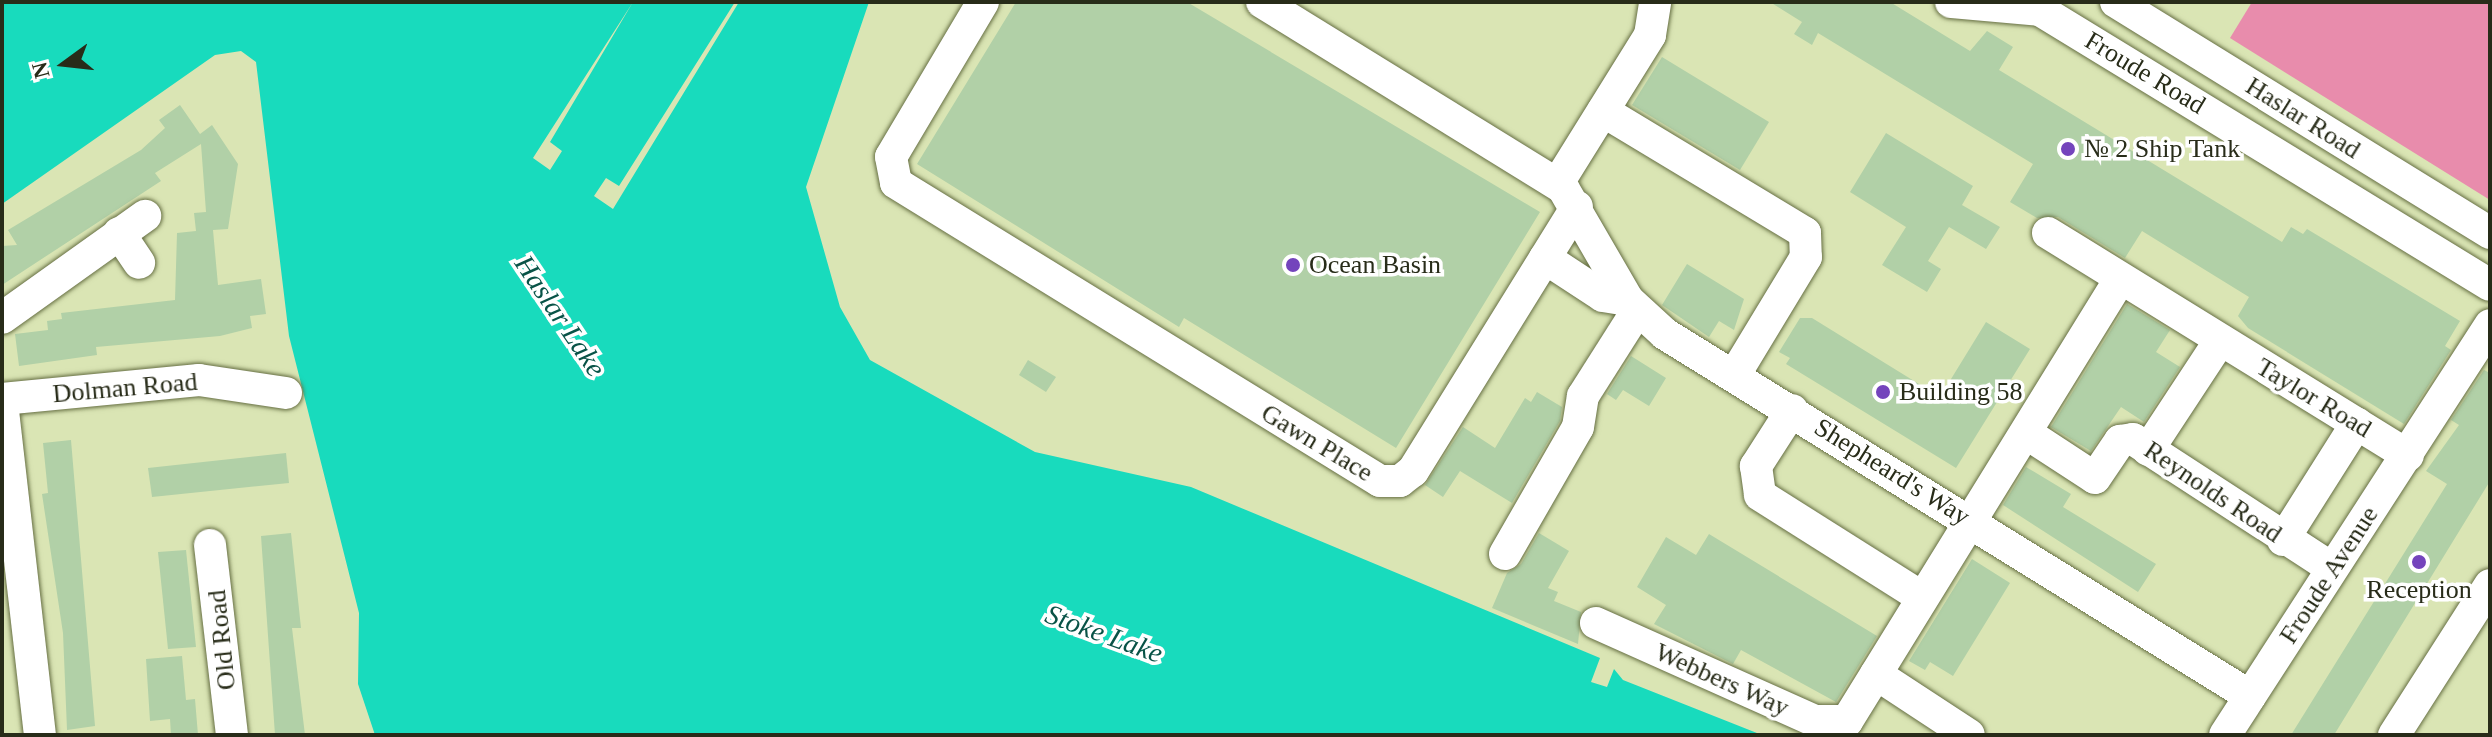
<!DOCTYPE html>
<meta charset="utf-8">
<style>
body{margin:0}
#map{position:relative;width:2492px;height:737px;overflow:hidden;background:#dae5b4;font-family:"Times New Roman",serif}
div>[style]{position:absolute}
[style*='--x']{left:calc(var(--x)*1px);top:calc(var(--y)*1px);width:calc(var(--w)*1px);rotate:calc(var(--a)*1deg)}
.green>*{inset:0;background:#e88cac}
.water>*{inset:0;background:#18dbbd}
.pier>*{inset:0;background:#dae5b4}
.building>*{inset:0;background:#b1d0a7}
.roads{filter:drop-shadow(0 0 2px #666f43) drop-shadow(0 0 2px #666f43)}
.minor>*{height:32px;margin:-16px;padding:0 16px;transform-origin:16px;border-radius:16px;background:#fff}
.dots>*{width:22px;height:22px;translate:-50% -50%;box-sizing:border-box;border:4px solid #fff;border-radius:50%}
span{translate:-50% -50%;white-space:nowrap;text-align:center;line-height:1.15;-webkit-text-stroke:7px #fff;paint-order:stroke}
.street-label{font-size:26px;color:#282c19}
.poi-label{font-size:26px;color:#282c19}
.left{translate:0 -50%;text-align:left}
.water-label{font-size:28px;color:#095347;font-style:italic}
.frame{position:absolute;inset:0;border:4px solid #282c19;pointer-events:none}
.north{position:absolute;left:24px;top:24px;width:80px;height:80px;-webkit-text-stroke:6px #fff;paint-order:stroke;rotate:255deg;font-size:22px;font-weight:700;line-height:32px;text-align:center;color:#282c19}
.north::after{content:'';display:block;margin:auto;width:28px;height:36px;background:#282c19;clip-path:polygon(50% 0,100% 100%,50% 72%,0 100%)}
</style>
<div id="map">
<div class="green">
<div style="clip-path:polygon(2252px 2px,2490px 2px,2490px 200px,2230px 38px)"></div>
</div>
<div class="water">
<div style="clip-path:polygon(2px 2px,869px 2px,806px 187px,840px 307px,870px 360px,1035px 452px,1191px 487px,1600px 658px,1591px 682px,1607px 687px,1614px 669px,1623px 680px,1762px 735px,375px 735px,358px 684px,359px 613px,289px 336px,256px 62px,241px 51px,215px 55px,2px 204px)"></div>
</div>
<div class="pier">
<div style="clip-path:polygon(633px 2px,550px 142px,562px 151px,550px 170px,533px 158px)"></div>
<div style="clip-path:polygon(735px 2px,739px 2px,613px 209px,594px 196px,606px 178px,619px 186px)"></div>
</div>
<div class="building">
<div style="clip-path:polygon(1016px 2px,1187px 2px,1540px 212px,1396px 448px,1184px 318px,1179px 327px,917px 164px)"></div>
<div style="clip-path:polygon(1770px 2px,1890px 2px,1970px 51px,1987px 31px,2013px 47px,1999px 70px,2282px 242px,2291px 227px,2303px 234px,2307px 229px,2460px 321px,2445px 346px,2451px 350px,2404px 424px,2248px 328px,2238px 316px,2249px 297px,2142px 231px,2125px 258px,2058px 217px,2037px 218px,2010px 202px,2033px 164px,1818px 33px,1812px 45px,1794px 34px,1802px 22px)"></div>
<div style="clip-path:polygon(1662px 57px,1769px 122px,1740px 170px,1632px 105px)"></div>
<div style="clip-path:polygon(180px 105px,200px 134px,212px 125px,238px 164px,228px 229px,213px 230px,218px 285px,261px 279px,266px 314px,250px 316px,252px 328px,220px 336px,96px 347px,97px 355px,19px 366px,15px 334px,48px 330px,47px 321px,62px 319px,61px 313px,175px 300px,177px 233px,196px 231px,194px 213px,206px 212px,201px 144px,155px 173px,161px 181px,2px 285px,2px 246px,17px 245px,8px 230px,141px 150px,165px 128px,159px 120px)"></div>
<div style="clip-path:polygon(1886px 133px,1973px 186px,1962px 205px,2000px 227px,1986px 249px,1949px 227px,1928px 261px,1941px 269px,1927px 292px,1882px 265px,1906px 227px,1850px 192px)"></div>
<div style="clip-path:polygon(1687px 264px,1744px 299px,1734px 330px,1719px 321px,1709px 337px,1662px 305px)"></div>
<div style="clip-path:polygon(2127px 304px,2170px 330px,2156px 352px,2180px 367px,2144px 422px,2121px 407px,2091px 451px,2051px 427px)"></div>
<div style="clip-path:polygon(1800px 318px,1812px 318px,1940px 397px,1986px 322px,2030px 349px,1956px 468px,1786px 364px,1790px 358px,1779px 352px)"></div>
<div style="clip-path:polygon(1631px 356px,1666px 378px,1649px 406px,1623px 390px,1616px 400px,1607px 394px)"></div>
<div style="clip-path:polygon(1028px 360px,1056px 377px,1046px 392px,1019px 375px)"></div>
<div style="clip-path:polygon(2484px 370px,2490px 373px,2490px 481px,2334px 735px,2291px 735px,2447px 484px,2426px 471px,2459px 425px,2451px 420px)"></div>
<div style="clip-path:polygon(1537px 392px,1562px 407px,1560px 421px,1512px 503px,1460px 471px,1443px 497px,1425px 485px,1463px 427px,1495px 448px,1525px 398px,1531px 402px)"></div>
<div style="clip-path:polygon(71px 440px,95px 726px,67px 730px,63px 633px,42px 494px,48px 493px,43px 443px)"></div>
<div style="clip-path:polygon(286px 453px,289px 483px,152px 497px,148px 468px)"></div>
<div style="clip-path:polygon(2026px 467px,2071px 494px,2063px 507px,2156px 564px,2138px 592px,2003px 505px)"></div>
<div style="clip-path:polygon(291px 533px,301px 628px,292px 628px,305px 735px,275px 735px,261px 536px)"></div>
<div style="clip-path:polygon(1539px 533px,1569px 551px,1548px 588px,1558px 592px,1554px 601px,1581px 612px,1578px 644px,1492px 608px,1507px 573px,1521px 564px)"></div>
<div style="clip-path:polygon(1709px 534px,1877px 636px,1836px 702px,1741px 650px,1733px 664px,1654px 624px,1666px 605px,1637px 587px,1666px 537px,1696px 555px)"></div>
<div style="clip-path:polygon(186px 550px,196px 647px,168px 649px,158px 552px)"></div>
<div style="clip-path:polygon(1972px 559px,2010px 583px,1953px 676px,1930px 662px,1925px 670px,1909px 661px)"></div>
<div style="clip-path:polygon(182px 656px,186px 700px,195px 699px,198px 735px,171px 735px,170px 719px,150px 721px,146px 659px)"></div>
</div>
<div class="roads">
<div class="minor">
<div style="--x:983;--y:2;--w:180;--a:120.7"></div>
<div style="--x:891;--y:157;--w:26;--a:79"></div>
<div style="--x:896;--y:183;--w:568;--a:31.62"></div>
<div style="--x:1380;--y:481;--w:20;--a:0"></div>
<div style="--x:1400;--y:481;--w:16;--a:-38"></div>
<div style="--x:1413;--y:471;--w:311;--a:-58.2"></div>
<div style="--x:1262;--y:2;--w:354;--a:31.7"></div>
<div style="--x:1563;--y:188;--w:129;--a:59.9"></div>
<div style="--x:1628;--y:300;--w:50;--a:42.6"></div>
<div style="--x:1665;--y:334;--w:688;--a:31.75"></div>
<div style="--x:1951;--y:2;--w:89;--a:5.1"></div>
<div style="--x:2040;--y:10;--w:527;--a:31.43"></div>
<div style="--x:2116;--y:2;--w:440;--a:31.7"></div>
<div style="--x:1603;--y:111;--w:236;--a:31.1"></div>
<div style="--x:1805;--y:233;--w:24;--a:88"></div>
<div style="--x:1806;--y:257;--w:139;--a:121.2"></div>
<div style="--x:1558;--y:183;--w:174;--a:-58.1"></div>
<div style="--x:1650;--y:35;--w:33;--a:-81"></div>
<div style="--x:119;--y:233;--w:36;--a:56"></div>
<div style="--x:2048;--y:233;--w:423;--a:31.7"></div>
<div style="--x:1545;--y:258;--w:69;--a:33.2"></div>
<div style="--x:1603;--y:296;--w:25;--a:9"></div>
<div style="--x:2;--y:318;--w:176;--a:-35.5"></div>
<div style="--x:2;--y:399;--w:198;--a:-5.5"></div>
<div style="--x:199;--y:380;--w:88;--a:8.5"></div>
<div style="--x:2;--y:402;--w:335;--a:83.5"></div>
<div style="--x:1792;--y:410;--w:67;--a:122.7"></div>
<div style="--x:1756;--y:466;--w:29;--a:82"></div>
<div style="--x:1760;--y:495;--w:189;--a:32.3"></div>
<div style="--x:2026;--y:433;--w:82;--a:33.1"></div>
<div style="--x:2095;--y:478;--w:45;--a:-56"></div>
<div style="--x:2120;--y:441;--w:13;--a:-9"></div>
<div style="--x:2133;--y:439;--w:237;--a:33"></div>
<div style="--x:2148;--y:450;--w:129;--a:-56.7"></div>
<div style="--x:2283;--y:540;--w:138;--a:-57.7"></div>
<div style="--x:210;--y:545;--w:191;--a:83.4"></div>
<div style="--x:1505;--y:554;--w:146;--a:-60.1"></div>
<div style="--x:1578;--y:427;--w:31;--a:-81"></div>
<div style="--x:1583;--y:396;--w:101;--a:-57.6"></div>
<div style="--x:1596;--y:623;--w:240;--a:24.1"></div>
<div style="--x:1815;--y:721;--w:32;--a:0"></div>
<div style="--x:1847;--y:721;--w:520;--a:-58.3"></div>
<div style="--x:1876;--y:674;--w:111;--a:33.3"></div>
<div style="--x:2225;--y:735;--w:488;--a:-57.1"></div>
<div style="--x:2394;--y:735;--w:178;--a:-57.4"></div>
</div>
</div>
<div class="dots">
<div style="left:2068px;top:149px;background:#7444bc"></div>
<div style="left:1293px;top:265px;background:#7444bc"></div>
<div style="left:1883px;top:392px;background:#7444bc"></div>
<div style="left:2419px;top:562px;background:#7444bc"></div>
</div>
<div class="street-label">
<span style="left:2145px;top:73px;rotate:31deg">Froude Road</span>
<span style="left:2303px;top:118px;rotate:32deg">Haslar Road</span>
<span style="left:125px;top:388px;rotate:-5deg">Dolman Road</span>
<span style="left:2314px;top:398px;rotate:31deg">Taylor Road</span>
<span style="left:1317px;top:443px;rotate:31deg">Gawn Place</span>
<span style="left:1892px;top:472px;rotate:32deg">Shepheard's Way</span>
<span style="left:2213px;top:492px;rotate:34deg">Reynolds Road</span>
<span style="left:2329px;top:575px;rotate:-57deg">Froude Avenue</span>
<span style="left:222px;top:640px;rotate:-96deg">Old Road</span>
<span style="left:1722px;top:680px;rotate:24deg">Webbers Way</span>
</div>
<div class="poi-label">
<span class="left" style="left:2084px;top:149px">№ 2 Ship Tank</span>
<span class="left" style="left:1309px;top:265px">Ocean Basin</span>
<span class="left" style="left:1899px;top:392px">Building 58</span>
<span style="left:2419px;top:590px">Reception</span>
</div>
<div class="water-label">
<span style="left:560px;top:316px;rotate:56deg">Haslar Lake</span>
<span style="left:1104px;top:634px;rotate:20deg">Stoke Lake</span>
</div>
<div class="frame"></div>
<div class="north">N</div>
</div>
